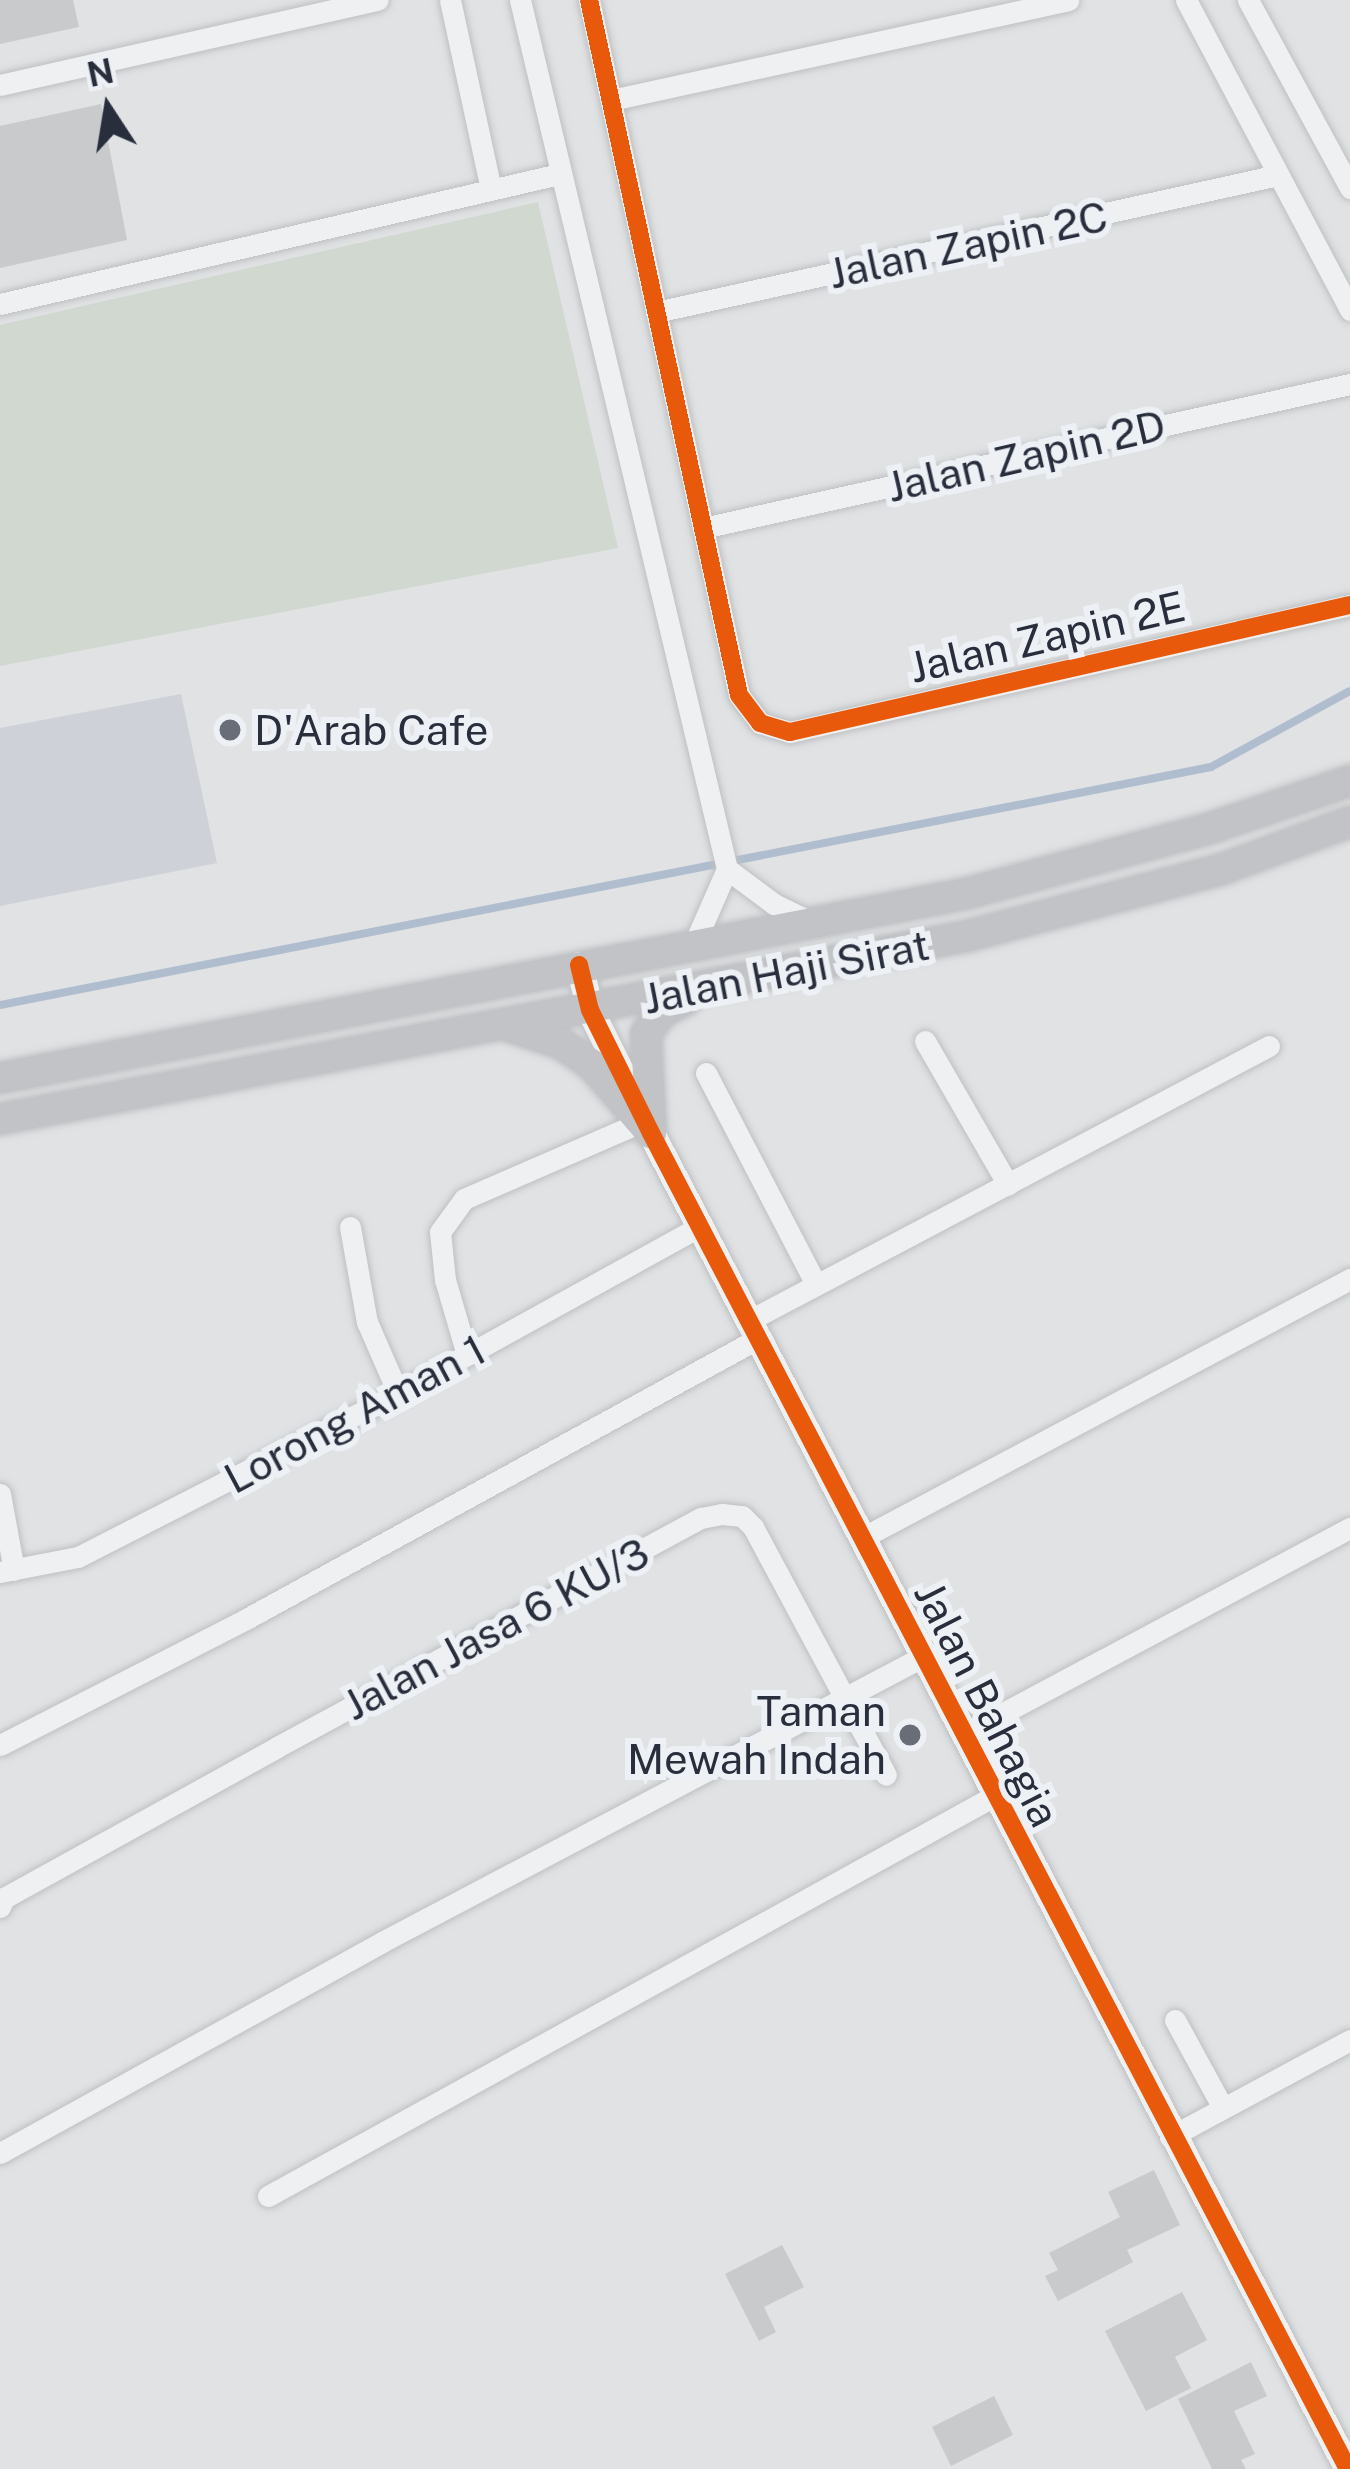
<!DOCTYPE html>
<style>
body{margin:0}
#map{position:relative;width:1350px;height:2469px;overflow:hidden;background:#e0e2e4;font-family:"Public Sans",sans-serif}
div>[style]{position:absolute}
[style*='--x']{left:calc(var(--x)*1px);top:calc(var(--y)*1px);width:calc(var(--w)*1px);rotate:calc(var(--a)*1deg)}
.built>*{inset:0;background:#ced1d7}
.green>*{inset:0;background:#d0d8d0}
.stream>*{height:8px;margin:-4px;padding:0 4px;transform-origin:4px;border-radius:4px;background:#afbdce}
.building>*{inset:0;background:#c8cacc}
.roads{filter:drop-shadow(0 0 3px #bec0c2) drop-shadow(0 0 3px #bec0c2)}
.minor>*{height:21px;margin:-10.5px;padding:0 10.5px;transform-origin:10.5px;border-radius:10.5px;background:#eff0f1}
.tertiary>*{height:27px;margin:-13.5px;padding:0 13.5px;transform-origin:13.5px;border-radius:13.5px;background:#eff0f1}
.secondary>*{height:30px;margin:-15px;padding:0 15px;transform-origin:15px;border-radius:15px;background:#c1c3c7}
.cycleway>*{height:18px;margin:-9px;padding:0 9px;transform-origin:9px;border-radius:9px;background:#e8590c}
.dots>*{width:33px;height:33px;translate:-50% -50%;box-sizing:border-box;border:6px solid #edf0f4;border-radius:50%}
span{translate:-50% -50%;white-space:nowrap;text-align:center;line-height:1.15;-webkit-text-stroke:12px #edf0f4;paint-order:stroke}
.street-label{font-size:42px;color:#282e3c}
.poi-label{font-size:42px;color:#282e3c}
.left{translate:0 -50%;text-align:left}
.right{translate:-100% -50%;text-align:right}
.north{position:absolute;left:48px;top:48px;width:120px;height:120px;-webkit-text-stroke:9px #edf0f4;paint-order:stroke;rotate:348deg;font-size:33px;font-weight:700;line-height:48px;text-align:center;color:#282e3c}
.north::after{content:'';display:block;margin:auto;width:42px;height:54px;background:#282e3c;clip-path:polygon(50% 0,100% 100%,50% 72%,0 100%)}
</style>
<div id="map">
<div class="built">
<div style="clip-path:polygon(181px 694px,217px 863px,0 906px,0 728px)"></div>
</div>
<div class="green">
<div style="clip-path:polygon(538px 202px,618px 548px,0 666px,0 325px)"></div>
</div>
<div class="stream">
<div style="--x:0;--y:1005;--w:1234;--a:-11.12"></div>
<div style="--x:1211;--y:767;--w:158;--a:-28.7"></div>
</div>
<div class="building">
<div style="clip-path:polygon(0 0,73px 0,79px 27px,0 44px)"></div>
<div style="clip-path:polygon(101px 104px,127px 240px,0 268px,0 126px)"></div>
<div style="clip-path:polygon(1154px 2170px,1180px 2225px,1127px 2250px,1133px 2262px,1058px 2301px,1045px 2276px,1058px 2270px,1049px 2253px,1120px 2217px,1108px 2192px)"></div>
<div style="clip-path:polygon(782px 2245px,804px 2287px,764px 2307px,776px 2332px,759px 2341px,725px 2274px)"></div>
<div style="clip-path:polygon(1182px 2292px,1207px 2340px,1175px 2357px,1191px 2388px,1146px 2411px,1105px 2331px)"></div>
<div style="clip-path:polygon(1251px 2362px,1267px 2396px,1234px 2411px,1255px 2454px,1241px 2460px,1246px 2469px,1212px 2469px,1178px 2399px)"></div>
<div style="clip-path:polygon(994px 2396px,1013px 2435px,951px 2466px,932px 2427px)"></div>
</div>
<div class="roads">
<div class="minor">
<div style="--x:450;--y:0;--w:194;--a:77.8"></div>
<div style="--x:520;--y:0;--w:893;--a:76.6"></div>
<div style="--x:727;--y:869;--w:82;--a:113.7"></div>
<div style="--x:589;--y:0;--w:711;--a:77.82"></div>
<div style="--x:739;--y:695;--w:35;--a:53"></div>
<div style="--x:760;--y:723;--w:31;--a:17"></div>
<div style="--x:790;--y:732;--w:574;--a:-12.78"></div>
<div style="--x:1186;--y:0;--w:351;--a:62.1"></div>
<div style="--x:1248;--y:0;--w:214;--a:61.5"></div>
<div style="--x:0;--y:85;--w:387;--a:-12.7"></div>
<div style="--x:611;--y:100;--w:468;--a:-12.3"></div>
<div style="--x:0;--y:304;--w:574;--a:-13.09"></div>
<div style="--x:656;--y:312;--w:637;--a:-12.42"></div>
<div style="--x:703;--y:528;--w:663;--a:-12.55"></div>
<div style="--x:727;--y:869;--w:59;--a:36.7"></div>
<div style="--x:774;--y:904;--w:41;--a:25.9"></div>
<div style="--x:925;--y:1041;--w:166;--a:60"></div>
<div style="--x:706;--y:1073;--w:238;--a:62.5"></div>
<div style="--x:350;--y:1227;--w:97;--a:79.9"></div>
<div style="--x:367;--y:1322;--w:77;--a:66.4"></div>
<div style="--x:748;--y:1321;--w:589;--a:-27.83"></div>
<div style="--x:467;--y:1355;--w:78;--a:-106.3"></div>
<div style="--x:445;--y:1280;--w:48;--a:-95.9"></div>
<div style="--x:440;--y:1232;--w:41;--a:-54"></div>
<div style="--x:464;--y:1199;--w:193;--a:-23.5"></div>
<div style="--x:0;--y:1494;--w:77;--a:79.6"></div>
<div style="--x:860;--y:1539;--w:555;--a:-27.95"></div>
<div style="--x:0;--y:1572;--w:79;--a:-10.9"></div>
<div style="--x:78;--y:1557;--w:360;--a:-27.1"></div>
<div style="--x:398;--y:1393;--w:344;--a:-28.9"></div>
<div style="--x:962;--y:1735;--w:440;--a:-28.1"></div>
<div style="--x:0;--y:1745;--w:276;--a:-27.1"></div>
<div style="--x:246;--y:1619;--w:583;--a:-28.72"></div>
<div style="--x:0;--y:1907;--w:10;--a:-66"></div>
<div style="--x:4;--y:1898;--w:312;--a:-28.9"></div>
<div style="--x:277;--y:1747;--w:482;--a:-28.4"></div>
<div style="--x:701;--y:1518;--w:21;--a:-11"></div>
<div style="--x:722;--y:1514;--w:20;--a:6"></div>
<div style="--x:742;--y:1516;--w:16;--a:45"></div>
<div style="--x:753;--y:1527;--w:281;--a:61.8"></div>
<div style="--x:1175;--y:2020;--w:100;--a:61.4"></div>
<div style="--x:1170;--y:2137;--w:204;--a:-28.3"></div>
<div style="--x:0;--y:2153;--w:436;--a:-28.9"></div>
<div style="--x:382;--y:1942;--w:611;--a:-27.82"></div>
<div style="--x:268;--y:2196;--w:829;--a:-28.85"></div>
</div>
<div class="tertiary">
<div style="--x:579;--y:965;--w:46;--a:76.3"></div>
<div style="--x:590;--y:1010;--w:137;--a:63.6"></div>
<div style="--x:651;--y:1133;--w:1507;--a:62.45"></div>
</div>
<div class="secondary">
<div style="--x:506;--y:1025;--w:59;--a:18.7"></div>
<div style="--x:562;--y:1044;--w:35;--a:35"></div>
<div style="--x:591;--y:1064;--w:91;--a:49"></div>
<div style="--x:0;--y:1078;--w:982;--a:-10.8"></div>
<div style="--x:965;--y:894;--w:255;--a:-15"></div>
<div style="--x:1211;--y:828;--w:147;--a:-18.7"></div>
<div style="--x:0;--y:1119;--w:984;--a:-10.72"></div>
<div style="--x:967;--y:936;--w:264;--a:-14.7"></div>
<div style="--x:1222;--y:869;--w:136;--a:-20.2"></div>
<div style="--x:651;--y:1133;--w:99;--a:-92.9"></div>
<div style="--x:646;--y:1034;--w:27;--a:-54"></div>
<div style="--x:662;--y:1012;--w:27;--a:-28"></div>
</div>
</div>
<div class="cycleway">
<div style="--x:589;--y:0;--w:711;--a:77.82"></div>
<div style="--x:739;--y:695;--w:35;--a:53"></div>
<div style="--x:760;--y:723;--w:31;--a:17"></div>
<div style="--x:790;--y:732;--w:574;--a:-12.78"></div>
<div style="--x:579;--y:965;--w:46;--a:76.3"></div>
<div style="--x:590;--y:1010;--w:137;--a:63.6"></div>
<div style="--x:651;--y:1133;--w:1507;--a:62.45"></div>
</div>
<div class="dots">
<div style="left:230px;top:730px;background:#686d77"></div>
<div style="left:910px;top:1735px;background:#686d77"></div>
</div>
<div class="street-label">
<span style="left:968px;top:245px;rotate:-12deg">Jalan Zapin 2C</span>
<span style="left:1026px;top:456px;rotate:-13deg">Jalan Zapin 2D</span>
<span style="left:1047px;top:637px;rotate:-13deg">Jalan Zapin 2E</span>
<span style="left:786px;top:972px;rotate:-11deg">Jalan Haji Sirat</span>
<span style="left:355px;top:1414px;rotate:-28deg">Lorong Aman 1</span>
<span style="left:496px;top:1629px;rotate:-28deg">Jalan Jasa 6 KU/3</span>
<span style="left:987px;top:1704px;rotate:63deg">Jalan Bahagia</span>
</div>
<div class="poi-label">
<span class="left" style="left:254px;top:730px">D'Arab Cafe</span>
<span class="right" style="left:886px;top:1735px">Taman<br>Mewah Indah</span>
</div>
<div class="north">N</div>
</div>
